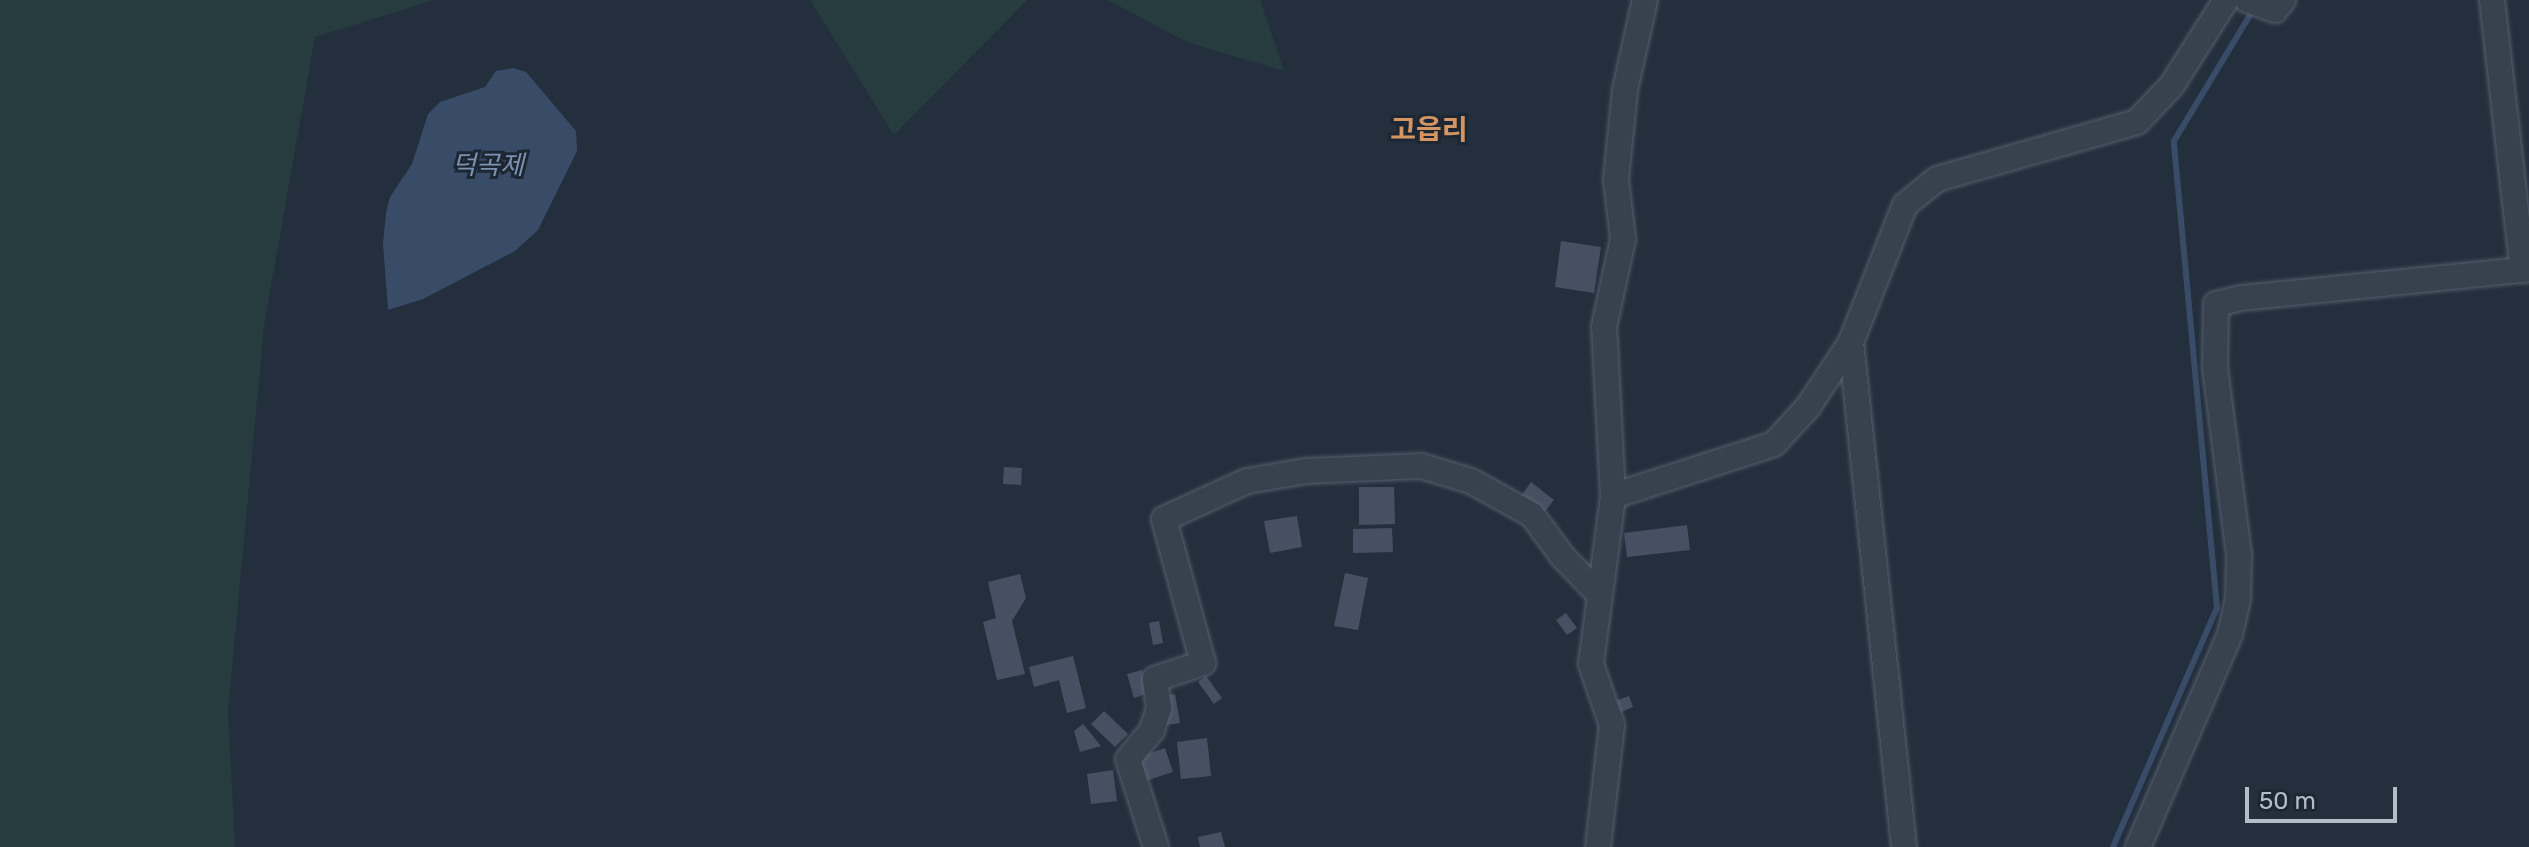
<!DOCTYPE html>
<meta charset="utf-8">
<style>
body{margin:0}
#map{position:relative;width:2529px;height:847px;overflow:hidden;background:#242f3e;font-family:Rubik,"Noto Sans KR",sans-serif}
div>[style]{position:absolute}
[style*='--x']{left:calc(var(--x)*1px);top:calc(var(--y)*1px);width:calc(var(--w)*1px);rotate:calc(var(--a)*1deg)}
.green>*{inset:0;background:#263c3f}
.water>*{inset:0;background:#394c67}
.stream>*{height:6px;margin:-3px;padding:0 3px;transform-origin:3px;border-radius:3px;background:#394c67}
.building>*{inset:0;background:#455162}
.roads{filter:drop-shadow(0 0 2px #565f6c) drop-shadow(0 0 2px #565f6c)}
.minor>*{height:24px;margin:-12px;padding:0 12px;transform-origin:12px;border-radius:12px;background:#38414e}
span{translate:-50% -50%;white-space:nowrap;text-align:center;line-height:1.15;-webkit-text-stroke:6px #1d2633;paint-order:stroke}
.water-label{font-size:26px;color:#7c92b1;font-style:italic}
.quarter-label{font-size:28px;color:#d59563;font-weight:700}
.scale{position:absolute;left:2245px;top:787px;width:152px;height:36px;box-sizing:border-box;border:4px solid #b4bcc9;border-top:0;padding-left:10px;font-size:24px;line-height:28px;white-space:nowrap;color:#b4bcc9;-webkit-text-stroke:6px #1d2633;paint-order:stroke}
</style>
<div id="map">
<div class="green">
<div style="clip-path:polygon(0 0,434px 0,315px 37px,264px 326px,228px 711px,235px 847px,0 847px)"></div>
<div style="clip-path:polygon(810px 0,1027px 0,894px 135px)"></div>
<div style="clip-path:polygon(1108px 0,1260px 0,1284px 71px,1187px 42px)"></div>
</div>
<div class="water">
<div style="clip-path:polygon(513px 68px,526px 72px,576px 131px,577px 151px,538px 230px,515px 251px,423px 299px,388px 310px,383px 243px,386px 213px,390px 197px,412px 164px,428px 114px,440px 102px,485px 87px,496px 71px)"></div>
</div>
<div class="stream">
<div style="--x:2113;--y:847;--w:261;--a:-66.5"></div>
<div style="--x:2217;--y:608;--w:469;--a:-95.3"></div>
<div style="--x:2174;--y:141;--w:153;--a:-58.9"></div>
</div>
<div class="building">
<div style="clip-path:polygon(1561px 241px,1601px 247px,1594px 293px,1555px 287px)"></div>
<div style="clip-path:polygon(1004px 467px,1022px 468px,1021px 485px,1003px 484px)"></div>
<div style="clip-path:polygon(1531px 482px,1554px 500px,1543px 514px,1521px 496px)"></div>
<div style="clip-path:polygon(1359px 487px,1394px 487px,1395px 524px,1359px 525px)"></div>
<div style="clip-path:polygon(1297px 516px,1302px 547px,1270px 553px,1264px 521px)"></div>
<div style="clip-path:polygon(1687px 525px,1690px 550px,1627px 557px,1624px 533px)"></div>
<div style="clip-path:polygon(1392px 528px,1393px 552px,1353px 553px,1353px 529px)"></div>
<div style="clip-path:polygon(1345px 573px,1368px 578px,1358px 630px,1334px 626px)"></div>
<div style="clip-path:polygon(1020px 574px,1026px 598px,1012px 621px,1025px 674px,997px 680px,983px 622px,996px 618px,988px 582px)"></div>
<div style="clip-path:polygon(1566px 613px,1577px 628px,1567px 635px,1556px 620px)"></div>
<div style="clip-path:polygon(1159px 621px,1163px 643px,1153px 645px,1149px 623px)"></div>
<div style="clip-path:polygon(1073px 656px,1086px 708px,1067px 713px,1059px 680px,1034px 687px,1029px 667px)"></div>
<div style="clip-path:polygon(1142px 670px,1149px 693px,1134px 698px,1127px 674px)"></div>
<div style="clip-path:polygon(1206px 676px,1222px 698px,1214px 704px,1198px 682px)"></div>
<div style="clip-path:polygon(1175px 694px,1180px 723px,1166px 725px,1162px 696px)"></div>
<div style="clip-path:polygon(1629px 696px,1633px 707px,1619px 713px,1615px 701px)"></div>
<div style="clip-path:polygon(1104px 711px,1128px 734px,1115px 747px,1091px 724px)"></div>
<div style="clip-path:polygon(1083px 724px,1101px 746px,1080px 752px,1074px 731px)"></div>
<div style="clip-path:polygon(1207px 738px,1211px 776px,1181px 779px,1177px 742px)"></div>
<div style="clip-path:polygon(1165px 748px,1173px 772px,1142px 782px,1135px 758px)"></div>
<div style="clip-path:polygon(1113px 770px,1117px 801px,1091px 804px,1087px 774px)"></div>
<div style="clip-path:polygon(1221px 832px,1225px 847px,1200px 847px,1198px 837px)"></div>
</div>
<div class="roads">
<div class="minor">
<div style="--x:2247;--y:0;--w:30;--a:20"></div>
<div style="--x:2275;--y:10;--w:13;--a:-51"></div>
<div style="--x:2492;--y:0;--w:272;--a:83.5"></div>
<div style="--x:1851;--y:342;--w:508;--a:84.01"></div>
<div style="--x:1613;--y:496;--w:169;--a:-93"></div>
<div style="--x:1604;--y:327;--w:90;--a:-77.8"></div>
<div style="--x:1623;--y:239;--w:60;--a:-96.7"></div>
<div style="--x:1616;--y:179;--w:89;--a:-84.2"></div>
<div style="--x:1625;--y:90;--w:92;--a:-77.5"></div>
<div style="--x:1156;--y:847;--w:92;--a:-107.7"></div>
<div style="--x:1128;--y:759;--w:38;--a:-50"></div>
<div style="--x:1152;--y:730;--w:23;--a:-72"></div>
<div style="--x:1159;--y:708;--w:29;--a:-98"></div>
<div style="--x:1155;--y:679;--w:51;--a:-18.4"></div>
<div style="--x:1203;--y:663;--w:149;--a:-105.2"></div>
<div style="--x:1164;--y:519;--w:91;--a:-24.6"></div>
<div style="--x:1247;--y:481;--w:61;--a:-9.5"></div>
<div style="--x:1307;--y:471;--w:114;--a:-2.5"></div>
<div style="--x:1421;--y:466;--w:52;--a:16.7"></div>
<div style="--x:1471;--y:481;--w:70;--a:29.1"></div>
<div style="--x:1532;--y:515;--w:52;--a:53.6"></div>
<div style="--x:1563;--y:557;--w:50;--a:45.8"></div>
<div style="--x:1598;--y:847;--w:123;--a:-83.5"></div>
<div style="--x:1612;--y:725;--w:65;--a:-109"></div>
<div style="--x:1591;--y:664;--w:169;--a:-82.5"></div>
<div style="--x:1613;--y:496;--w:169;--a:-17.9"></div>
<div style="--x:1774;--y:444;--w:50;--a:-47.4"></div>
<div style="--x:1808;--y:407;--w:78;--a:-56.5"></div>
<div style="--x:1851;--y:342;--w:147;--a:-68.5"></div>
<div style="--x:1905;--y:205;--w:41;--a:-39.1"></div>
<div style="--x:1937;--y:179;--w:208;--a:-15.9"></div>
<div style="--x:2137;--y:122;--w:51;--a:-46.6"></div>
<div style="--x:2172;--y:85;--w:101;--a:-57.6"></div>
<div style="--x:2138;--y:847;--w:232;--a:-66.6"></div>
<div style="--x:2230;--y:634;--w:36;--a:-77"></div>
<div style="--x:2238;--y:599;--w:44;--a:-88.7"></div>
<div style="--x:2239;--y:555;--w:190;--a:-97.3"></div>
<div style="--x:2215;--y:367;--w:63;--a:-89.1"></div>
<div style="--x:2216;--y:304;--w:26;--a:-13"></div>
<div style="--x:2241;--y:298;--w:289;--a:-5.7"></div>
</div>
</div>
<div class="water-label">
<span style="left:488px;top:166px">덕곡제</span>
</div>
<div class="quarter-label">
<span style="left:1429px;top:130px">고읍리</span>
</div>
<div class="scale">50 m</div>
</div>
